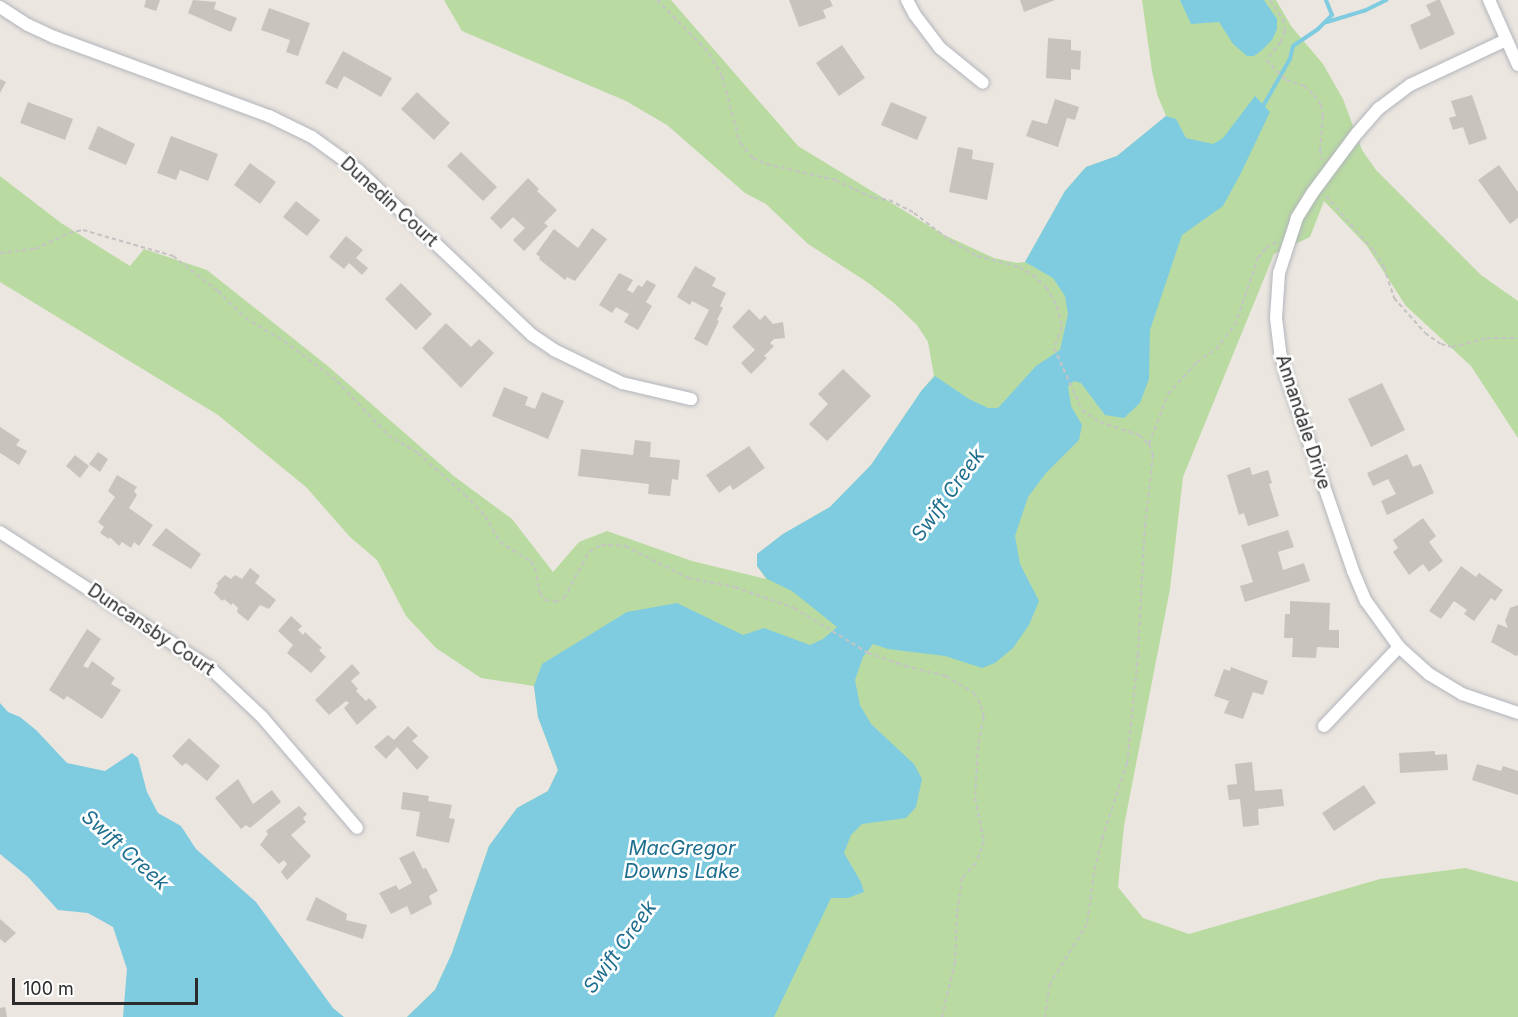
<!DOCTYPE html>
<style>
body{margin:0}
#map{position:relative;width:1518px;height:1017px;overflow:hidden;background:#ebe6df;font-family:Inter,sans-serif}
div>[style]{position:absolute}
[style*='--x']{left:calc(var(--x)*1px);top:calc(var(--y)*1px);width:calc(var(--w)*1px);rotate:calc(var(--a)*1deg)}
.green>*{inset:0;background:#b9dba2}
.water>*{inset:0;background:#7fcce1}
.stream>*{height:4px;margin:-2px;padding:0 2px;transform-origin:2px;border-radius:2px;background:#7fcce1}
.building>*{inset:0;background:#c7c4be}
.path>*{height:2px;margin-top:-1px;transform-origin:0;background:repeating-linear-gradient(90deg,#c4c4c4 0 4.5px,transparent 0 7.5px)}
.roads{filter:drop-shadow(0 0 2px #b3b5bd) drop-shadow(0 0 2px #b3b5bd)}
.minor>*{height:12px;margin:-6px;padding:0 6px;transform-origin:6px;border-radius:6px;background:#fff}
span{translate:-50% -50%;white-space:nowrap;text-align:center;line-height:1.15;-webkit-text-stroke:5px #fff;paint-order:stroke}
.street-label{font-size:18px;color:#2b2b2b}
.water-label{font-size:20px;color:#1d6d8e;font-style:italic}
.scale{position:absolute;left:12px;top:978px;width:186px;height:27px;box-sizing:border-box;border:3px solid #2b2b2b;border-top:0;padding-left:8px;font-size:18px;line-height:21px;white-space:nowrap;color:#2b2b2b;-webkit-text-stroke:4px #fff;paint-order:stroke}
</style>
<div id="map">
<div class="green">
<div style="clip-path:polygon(444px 0,671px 0,798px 146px,944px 235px,994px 258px,1017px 263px,1025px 262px,1065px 191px,1086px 167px,1117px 156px,1166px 116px,1157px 94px,1152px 71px,1142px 0,1276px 0,1291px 26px,1323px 64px,1343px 99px,1362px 150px,1376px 170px,1481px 275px,1518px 301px,1518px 438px,1471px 366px,1406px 306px,1367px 246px,1324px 201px,1310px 237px,1274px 254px,1183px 477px,1170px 589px,1124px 826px,1118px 887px,1143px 918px,1189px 934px,1380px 879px,1465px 868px,1518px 882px,1518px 1017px,407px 1017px,435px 990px,452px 953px,489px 846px,517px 808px,548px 791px,558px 770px,538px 717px,534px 686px,481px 678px,436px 648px,406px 616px,377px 560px,350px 537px,306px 487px,218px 415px,0 282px,0 176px,61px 223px,130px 266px,144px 249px,207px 270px,329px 367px,455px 477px,512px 519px,553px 572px,579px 542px,607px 531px,692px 561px,766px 579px,757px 566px,757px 554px,783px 534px,830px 507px,871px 465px,922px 390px,934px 376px,928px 342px,917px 325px,894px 303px,867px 282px,808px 244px,766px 204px,745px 193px,667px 125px,626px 101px,462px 31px)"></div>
</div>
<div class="water">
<div style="clip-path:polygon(1180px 0,1264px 0,1277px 19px,1277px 29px,1272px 40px,1262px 50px,1254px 56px,1247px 56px,1233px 44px,1219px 22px,1191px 24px)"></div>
<div style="clip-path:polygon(1255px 96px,1270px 112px,1241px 173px,1223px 206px,1182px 235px,1150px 330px,1149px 379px,1140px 403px,1124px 418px,1105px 415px,1081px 383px,1074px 381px,1068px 386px,1071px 406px,1082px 425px,1079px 440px,1046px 473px,1028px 497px,1015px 536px,1020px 564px,1039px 601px,1029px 625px,1013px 648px,995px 663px,982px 668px,945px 656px,888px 649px,873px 644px,863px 657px,855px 680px,860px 705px,871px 724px,914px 764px,922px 779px,916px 807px,906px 818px,862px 824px,851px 835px,844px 853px,861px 882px,864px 892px,848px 898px,831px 898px,774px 1017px,407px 1017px,435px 990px,452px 953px,489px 846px,517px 808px,548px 791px,558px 770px,538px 717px,534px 686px,542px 664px,627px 612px,677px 603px,743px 635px,764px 628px,810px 645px,823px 639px,837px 627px,792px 591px,767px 579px,757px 566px,757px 554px,783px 534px,830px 507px,871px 465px,922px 390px,935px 376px,969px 399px,988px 408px,998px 408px,1036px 366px,1060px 350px,1068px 314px,1065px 296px,1053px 278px,1025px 262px,1065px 191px,1086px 167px,1117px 156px,1166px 116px,1176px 119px,1186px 138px,1213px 144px,1223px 138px)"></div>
<div style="clip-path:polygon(0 703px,8px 712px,20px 717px,36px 730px,67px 763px,105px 771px,132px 753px,138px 758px,147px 792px,158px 813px,181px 826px,196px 849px,256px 902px,333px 1008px,344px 1017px,123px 1017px,127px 969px,113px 927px,88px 913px,58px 910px,28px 877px,0 854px)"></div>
</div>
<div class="stream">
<div style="--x:1327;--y:22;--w:39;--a:-17"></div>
<div style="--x:1364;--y:11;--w:25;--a:-26"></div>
<div style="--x:1262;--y:108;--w:56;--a:-60.3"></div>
<div style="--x:1290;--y:59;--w:13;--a:-77"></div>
<div style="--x:1293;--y:46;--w:30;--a:-34"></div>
<div style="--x:1318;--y:29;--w:20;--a:-45"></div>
<div style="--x:1332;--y:15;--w:16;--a:-112"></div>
</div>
<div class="building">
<div style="clip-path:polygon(146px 0,160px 0,156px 11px,144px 7px)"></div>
<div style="clip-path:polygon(193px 0,216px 2px,214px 9px,237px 18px,231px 32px,188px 13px)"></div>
<div style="clip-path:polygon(789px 0,830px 0,833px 6px,823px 10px,826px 18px,799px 27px)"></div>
<div style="clip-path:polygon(1020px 0,1055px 0,1024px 12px)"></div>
<div style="clip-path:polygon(1437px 0,1440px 0,1455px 34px,1420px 50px,1410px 25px,1431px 15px,1426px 5px)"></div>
<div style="clip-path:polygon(269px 8px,310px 23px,298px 56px,286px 52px,290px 40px,261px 30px)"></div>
<div style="clip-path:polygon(1048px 38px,1071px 40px,1071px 50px,1081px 51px,1080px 70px,1071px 69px,1071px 80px,1046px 78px)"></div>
<div style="clip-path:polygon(842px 45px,865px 78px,839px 96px,816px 63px)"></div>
<div style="clip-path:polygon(343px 51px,392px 78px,381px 97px,344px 76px,337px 89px,325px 83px)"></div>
<div style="clip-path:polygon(0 79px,6px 82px,0 93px)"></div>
<div style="clip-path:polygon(417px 92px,450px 123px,434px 140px,401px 109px)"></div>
<div style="clip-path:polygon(1472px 95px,1487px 139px,1469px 145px,1463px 127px,1453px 130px,1449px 118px,1456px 116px,1451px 101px)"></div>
<div style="clip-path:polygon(1055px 99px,1079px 107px,1075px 120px,1067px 118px,1058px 147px,1026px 136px,1032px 120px,1047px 124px)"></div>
<div style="clip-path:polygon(28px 102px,73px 119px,65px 140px,20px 123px)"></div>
<div style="clip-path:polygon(891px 102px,927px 117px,917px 140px,881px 125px)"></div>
<div style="clip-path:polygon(98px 126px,135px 144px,126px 165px,88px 149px)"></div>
<div style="clip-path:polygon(171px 136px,218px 154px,208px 181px,180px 170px,176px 180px,157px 173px)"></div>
<div style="clip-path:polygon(958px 147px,973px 150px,972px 159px,994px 163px,987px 200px,949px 192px)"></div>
<div style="clip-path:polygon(461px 152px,497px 187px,483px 201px,447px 166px)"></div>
<div style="clip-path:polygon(250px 163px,276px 182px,260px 204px,234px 185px)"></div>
<div style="clip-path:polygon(1499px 165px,1518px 192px,1518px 218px,1510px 224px,1478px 180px)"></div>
<div style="clip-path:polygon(528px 178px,539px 189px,537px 191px,557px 210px,544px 223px,548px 226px,524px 251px,513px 240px,525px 228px,513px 217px,501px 229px,490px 218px)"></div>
<div style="clip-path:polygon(296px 201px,320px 220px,307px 236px,283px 217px)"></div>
<div style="clip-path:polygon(592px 228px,607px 239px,575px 281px,567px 277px,565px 280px,539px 259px,540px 257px,536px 254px,554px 229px,578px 248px)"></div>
<div style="clip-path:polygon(346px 236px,363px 250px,356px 258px,368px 268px,362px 275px,349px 263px,344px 269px,329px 257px)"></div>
<div style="clip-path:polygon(695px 266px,716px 278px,712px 286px,726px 293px,720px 306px,723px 308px,717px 320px,719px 321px,707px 346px,694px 339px,709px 310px,692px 301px,690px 305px,677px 297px)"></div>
<div style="clip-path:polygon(619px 273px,633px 280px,627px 290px,633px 293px,638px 285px,642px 287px,647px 280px,656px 285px,646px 302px,652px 306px,638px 330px,624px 322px,629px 314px,616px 307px,612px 313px,599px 305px)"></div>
<div style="clip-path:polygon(401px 283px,432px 314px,416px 330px,385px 299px)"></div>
<div style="clip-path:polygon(749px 309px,760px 320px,765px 315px,773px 324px,783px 322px,785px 338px,774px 339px,770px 343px,774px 346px,764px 356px,767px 358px,751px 374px,741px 363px,755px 350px,732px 327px)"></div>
<div style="clip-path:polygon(446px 323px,471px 347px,479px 339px,494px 353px,461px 388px,422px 348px)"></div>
<div style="clip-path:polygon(843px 369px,871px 396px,827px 441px,809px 424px,828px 404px,818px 394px)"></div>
<div style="clip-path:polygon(1382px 383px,1405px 430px,1371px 447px,1348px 399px)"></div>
<div style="clip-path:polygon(504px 387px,528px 397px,525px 405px,535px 409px,542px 392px,564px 401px,548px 439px,492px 416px)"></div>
<div style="clip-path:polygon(0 427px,20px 440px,16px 445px,27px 451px,19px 465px,0 453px)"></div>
<div style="clip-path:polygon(635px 440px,651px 442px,650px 457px,680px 460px,678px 480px,672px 479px,670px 496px,648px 494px,649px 484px,578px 476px,581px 449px,633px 455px)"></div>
<div style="clip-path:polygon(749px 446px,765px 468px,733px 490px,730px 485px,719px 493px,706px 475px)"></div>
<div style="clip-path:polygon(98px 452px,108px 459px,100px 472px,89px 464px)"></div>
<div style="clip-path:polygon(1407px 454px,1413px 467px,1421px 464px,1434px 493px,1387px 515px,1381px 501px,1396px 494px,1388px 479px,1373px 486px,1367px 473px)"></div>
<div style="clip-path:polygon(75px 455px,89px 466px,80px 478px,66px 466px)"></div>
<div style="clip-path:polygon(1250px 467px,1252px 475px,1268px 470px,1272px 483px,1269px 484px,1279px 516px,1248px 526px,1244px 513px,1239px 515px,1227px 475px)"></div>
<div style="clip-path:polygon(117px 475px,137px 487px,134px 491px,137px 495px,129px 508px,153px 525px,139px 546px,134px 542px,131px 548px,122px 542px,119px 546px,110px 537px,109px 539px,100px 533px,104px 527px,98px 522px,115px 497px,108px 491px)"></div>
<div style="clip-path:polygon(1423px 518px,1436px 536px,1429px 542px,1443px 561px,1429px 572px,1423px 564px,1409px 575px,1393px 552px,1398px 548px,1393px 540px)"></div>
<div style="clip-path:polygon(166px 528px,201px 554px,191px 569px,152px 545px)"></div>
<div style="clip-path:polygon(1288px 530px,1294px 547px,1278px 552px,1283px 570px,1304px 563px,1310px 581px,1245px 602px,1240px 586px,1253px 582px,1241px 545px)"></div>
<div style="clip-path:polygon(1461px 566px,1476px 577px,1479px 573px,1503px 590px,1495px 601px,1491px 598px,1474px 621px,1464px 614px,1467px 610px,1454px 601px,1441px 619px,1429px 611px)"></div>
<div style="clip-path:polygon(250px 568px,260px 576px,255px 583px,276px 600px,269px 609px,260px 605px,248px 621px,237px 612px,238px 608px,233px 603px,231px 605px,224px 599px,222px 601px,214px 593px,218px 585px,216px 584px,225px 575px,231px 579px,235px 575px,242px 579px)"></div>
<div style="clip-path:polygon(1290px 601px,1330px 603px,1329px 630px,1339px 630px,1339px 648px,1317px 647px,1316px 658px,1292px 657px,1293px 638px,1284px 638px,1285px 614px,1290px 614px)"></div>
<div style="clip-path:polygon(1518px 605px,1518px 655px,1516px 656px,1491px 642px,1498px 624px,1508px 628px,1505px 621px,1510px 608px)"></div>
<div style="clip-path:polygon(291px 616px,302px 626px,298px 630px,303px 635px,305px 632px,322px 648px,319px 650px,326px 657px,311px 673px,287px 653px,293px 645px,278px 631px)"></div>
<div style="clip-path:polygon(87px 629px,101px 639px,83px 666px,88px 668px,92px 661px,115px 678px,111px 684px,121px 690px,102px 719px,67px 696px,64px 700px,49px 690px)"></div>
<div style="clip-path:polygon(352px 664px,360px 673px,351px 681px,358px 689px,356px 691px,366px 701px,369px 698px,377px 707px,357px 725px,344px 708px,349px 703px,346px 701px,329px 715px,315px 700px)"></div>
<div style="clip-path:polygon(1231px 667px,1268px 681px,1263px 695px,1253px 692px,1243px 719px,1224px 713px,1229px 701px,1214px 696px,1224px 669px,1230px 671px)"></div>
<div style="clip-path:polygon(408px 726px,418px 736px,412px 741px,429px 757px,417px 770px,397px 747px,386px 759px,374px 747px,388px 735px,394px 740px)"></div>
<div style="clip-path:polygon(189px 738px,220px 766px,207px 781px,186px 763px,182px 766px,172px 756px)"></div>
<div style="clip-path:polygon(1435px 751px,1435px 755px,1447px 754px,1448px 770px,1400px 773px,1399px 753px)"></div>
<div style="clip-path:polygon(1252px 762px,1255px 791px,1282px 789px,1284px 806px,1258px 809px,1259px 825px,1243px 827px,1240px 799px,1229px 800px,1227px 785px,1237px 784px,1235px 764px)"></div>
<div style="clip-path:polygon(1477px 764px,1501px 771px,1503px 766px,1518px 771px,1518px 795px,1472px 780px)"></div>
<div style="clip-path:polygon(238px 779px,253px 804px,272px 790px,281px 802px,250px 828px,246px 825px,241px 829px,215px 798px)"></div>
<div style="clip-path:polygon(1364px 785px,1376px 803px,1334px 831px,1322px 813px)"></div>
<div style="clip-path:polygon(403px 792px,429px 796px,428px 801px,452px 805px,449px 818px,455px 819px,449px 843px,416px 836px,420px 812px,401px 809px)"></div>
<div style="clip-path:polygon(299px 806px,307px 814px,303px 818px,306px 822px,291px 835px,311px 856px,287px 880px,281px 872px,287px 864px,284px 860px,279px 864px,260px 845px,268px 834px,266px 831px)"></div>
<div style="clip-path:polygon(414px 851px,423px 869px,426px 868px,438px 891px,429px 896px,432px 904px,411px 915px,407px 906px,391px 914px,379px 893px,396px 885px,399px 890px,412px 883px,399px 858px)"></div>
<div style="clip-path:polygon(316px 897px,347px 914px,346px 920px,367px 925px,363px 939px,306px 920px)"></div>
<div style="clip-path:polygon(0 919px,16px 933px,5px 943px,0 939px)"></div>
<div style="clip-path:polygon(5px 1007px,7px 1017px,0 1017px,0 1008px)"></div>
</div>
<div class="path">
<div style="--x:657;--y:0;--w:74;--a:45.5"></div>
<div style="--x:709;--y:53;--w:26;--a:61"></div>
<div style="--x:722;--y:76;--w:69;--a:75"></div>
<div style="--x:740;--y:143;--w:20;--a:49"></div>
<div style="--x:753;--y:158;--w:14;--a:25"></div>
<div style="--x:766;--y:164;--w:71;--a:13.1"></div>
<div style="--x:835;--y:180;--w:43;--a:24.8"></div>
<div style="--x:874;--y:198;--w:15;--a:8"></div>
<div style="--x:889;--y:200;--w:28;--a:27"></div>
<div style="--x:914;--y:213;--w:48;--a:37.3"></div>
<div style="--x:952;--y:242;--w:29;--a:29"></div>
<div style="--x:977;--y:256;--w:43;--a:14.7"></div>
<div style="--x:1019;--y:267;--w:16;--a:30"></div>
<div style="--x:1033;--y:275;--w:18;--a:43"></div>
<div style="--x:1046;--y:287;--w:22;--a:60"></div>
<div style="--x:1057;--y:306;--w:22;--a:77"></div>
<div style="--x:1062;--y:327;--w:22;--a:111"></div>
<div style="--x:1054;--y:348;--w:68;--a:65.7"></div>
<div style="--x:1082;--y:410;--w:22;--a:34"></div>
<div style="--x:1100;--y:422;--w:41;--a:18.4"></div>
<div style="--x:1139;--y:435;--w:13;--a:42"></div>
<div style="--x:1149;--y:444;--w:12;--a:70"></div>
<div style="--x:1153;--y:455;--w:69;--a:96.6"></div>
<div style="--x:1145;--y:524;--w:131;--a:93.1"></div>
<div style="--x:1138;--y:655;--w:109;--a:95.8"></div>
<div style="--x:1127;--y:763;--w:77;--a:108.2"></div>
<div style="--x:1103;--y:836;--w:38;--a:104"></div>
<div style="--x:1094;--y:873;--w:51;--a:97.8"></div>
<div style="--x:1087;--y:924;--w:70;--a:121.7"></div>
<div style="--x:1050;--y:984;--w:33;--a:99"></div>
<div style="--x:1270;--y:0;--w:23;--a:56"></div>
<div style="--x:1283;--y:19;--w:12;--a:81"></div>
<div style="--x:1285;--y:31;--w:12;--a:110"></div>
<div style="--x:1281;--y:42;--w:23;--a:130"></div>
<div style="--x:1266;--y:60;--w:28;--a:45"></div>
<div style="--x:1286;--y:80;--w:19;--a:18"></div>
<div style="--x:1304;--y:86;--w:13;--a:42"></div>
<div style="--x:1314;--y:95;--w:12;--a:55"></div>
<div style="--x:1321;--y:105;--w:11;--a:80"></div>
<div style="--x:1323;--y:116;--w:34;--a:95"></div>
<div style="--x:1320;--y:150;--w:10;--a:79"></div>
<div style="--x:1326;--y:196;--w:73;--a:48.9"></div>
<div style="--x:1374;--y:251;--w:19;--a:58"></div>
<div style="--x:1384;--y:267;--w:33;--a:72"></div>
<div style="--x:1394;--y:298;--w:47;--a:48.5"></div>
<div style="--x:1425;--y:333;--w:19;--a:35"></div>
<div style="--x:1441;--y:344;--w:11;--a:15"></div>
<div style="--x:1452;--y:347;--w:36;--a:-14"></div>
<div style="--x:1487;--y:338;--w:31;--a:0"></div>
<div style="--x:0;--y:253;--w:35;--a:-7"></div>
<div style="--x:35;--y:249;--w:38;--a:-25"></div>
<div style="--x:69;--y:233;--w:14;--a:-12"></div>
<div style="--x:83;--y:230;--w:94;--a:16.1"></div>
<div style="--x:173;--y:256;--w:57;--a:37.9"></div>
<div style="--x:218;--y:291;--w:38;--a:45"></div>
<div style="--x:245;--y:318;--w:45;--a:30.5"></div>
<div style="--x:284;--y:341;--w:66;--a:37"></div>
<div style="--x:337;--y:381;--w:74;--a:46.6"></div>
<div style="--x:388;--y:435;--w:35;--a:31"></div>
<div style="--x:418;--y:453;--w:63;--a:41.8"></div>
<div style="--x:465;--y:495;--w:29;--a:46"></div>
<div style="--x:485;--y:516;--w:30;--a:60"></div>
<div style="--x:500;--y:542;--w:36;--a:32"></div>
<div style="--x:531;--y:561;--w:8;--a:60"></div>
<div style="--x:535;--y:568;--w:25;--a:79"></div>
<div style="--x:540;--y:593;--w:9;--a:54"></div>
<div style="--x:545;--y:600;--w:10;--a:11"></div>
<div style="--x:555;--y:602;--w:10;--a:-24"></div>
<div style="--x:564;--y:598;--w:52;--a:-61.5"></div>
<div style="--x:589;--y:552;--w:14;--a:-30"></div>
<div style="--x:601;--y:545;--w:24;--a:2"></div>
<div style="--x:625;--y:546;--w:71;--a:26.9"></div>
<div style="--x:688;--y:578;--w:48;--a:10.8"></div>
<div style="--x:735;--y:587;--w:63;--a:19.6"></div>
<div style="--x:794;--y:608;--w:87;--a:31.3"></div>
<div style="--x:868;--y:653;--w:39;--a:19"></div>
<div style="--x:905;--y:666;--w:42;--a:13.7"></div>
<div style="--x:946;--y:676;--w:33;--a:31"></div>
<div style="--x:974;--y:693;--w:14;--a:60"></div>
<div style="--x:981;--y:705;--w:12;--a:76"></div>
<div style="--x:984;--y:717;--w:30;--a:102"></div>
<div style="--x:978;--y:746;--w:52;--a:93.3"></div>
<div style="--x:975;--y:798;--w:44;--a:78.2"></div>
<div style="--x:984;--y:841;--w:23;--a:110"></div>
<div style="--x:976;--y:863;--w:21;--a:133"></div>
<div style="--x:962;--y:878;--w:36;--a:98"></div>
<div style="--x:957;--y:914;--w:48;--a:92.4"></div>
<div style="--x:955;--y:962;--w:57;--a:103.3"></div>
<div style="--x:1149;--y:444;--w:53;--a:-69.2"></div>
<div style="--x:1168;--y:394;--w:43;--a:-47.8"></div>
<div style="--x:1197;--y:362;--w:23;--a:-34"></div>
<div style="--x:1216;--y:349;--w:31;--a:-52"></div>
<div style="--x:1235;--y:325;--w:71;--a:-71.1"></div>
<div style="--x:1258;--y:258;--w:13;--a:-51"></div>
<div style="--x:1266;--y:248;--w:12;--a:-31"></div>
</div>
<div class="roads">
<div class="minor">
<div style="--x:907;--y:0;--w:17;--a:62"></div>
<div style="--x:915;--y:15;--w:41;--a:52.9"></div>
<div style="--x:940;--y:48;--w:55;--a:39.1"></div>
<div style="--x:1489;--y:0;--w:71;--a:66"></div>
<div style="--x:0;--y:7;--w:33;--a:33"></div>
<div style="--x:28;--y:25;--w:29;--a:25"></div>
<div style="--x:54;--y:37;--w:229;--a:20.2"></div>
<div style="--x:269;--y:116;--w:48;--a:26"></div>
<div style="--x:312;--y:137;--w:57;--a:35.7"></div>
<div style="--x:358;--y:170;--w:240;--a:43.5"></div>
<div style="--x:532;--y:335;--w:27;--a:34"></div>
<div style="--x:554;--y:350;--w:76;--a:25.9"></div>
<div style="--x:622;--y:383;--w:71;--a:13.1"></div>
<div style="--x:1506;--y:40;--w:106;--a:154.9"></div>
<div style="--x:1410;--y:85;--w:39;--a:143"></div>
<div style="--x:1379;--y:108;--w:33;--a:131"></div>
<div style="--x:1357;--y:133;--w:74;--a:126.7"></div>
<div style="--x:1313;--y:192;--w:31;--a:122"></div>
<div style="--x:1297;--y:218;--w:58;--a:108.1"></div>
<div style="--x:1279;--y:273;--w:45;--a:93.8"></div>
<div style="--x:1276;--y:318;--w:34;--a:83"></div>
<div style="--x:1280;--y:352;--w:27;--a:75"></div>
<div style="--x:1287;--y:378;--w:204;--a:71.1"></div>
<div style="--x:1353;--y:571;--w:33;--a:67"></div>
<div style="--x:1366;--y:601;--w:57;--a:54.3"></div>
<div style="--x:1399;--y:647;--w:40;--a:42"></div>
<div style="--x:1429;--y:674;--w:39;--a:31"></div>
<div style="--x:1462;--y:694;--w:59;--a:18.7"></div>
<div style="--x:0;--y:532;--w:249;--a:32.9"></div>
<div style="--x:209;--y:667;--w:73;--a:43.3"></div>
<div style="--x:262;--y:717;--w:146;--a:49.4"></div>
<div style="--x:1324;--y:726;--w:109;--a:-46.5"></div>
</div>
</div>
<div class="street-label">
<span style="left:389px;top:202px;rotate:42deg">Dunedin Court</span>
<span style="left:1303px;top:422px;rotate:72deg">Annandale Drive</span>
<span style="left:151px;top:630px;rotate:34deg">Duncansby Court</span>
</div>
<div class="water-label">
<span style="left:948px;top:495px;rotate:-54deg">Swift Creek</span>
<span style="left:682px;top:860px">MacGregor<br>Downs Lake</span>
<span style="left:125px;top:850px;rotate:42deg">Swift Creek</span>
<span style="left:620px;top:947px;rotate:-54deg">Swift Creek</span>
</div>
<div class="scale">100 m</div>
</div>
